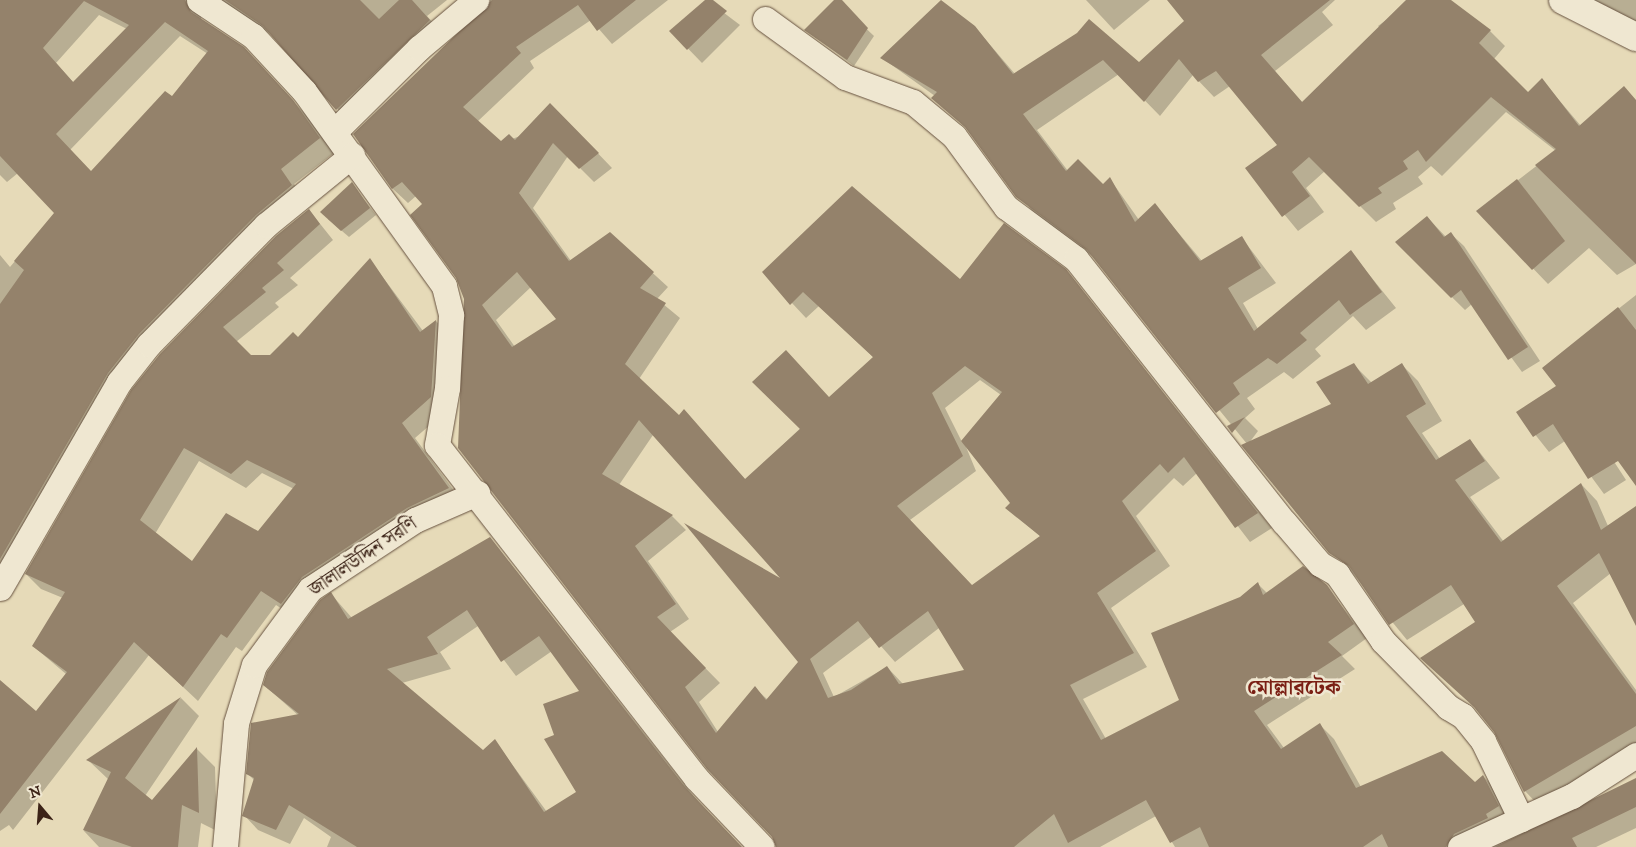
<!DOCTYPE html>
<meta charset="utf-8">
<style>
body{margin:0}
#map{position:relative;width:1636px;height:847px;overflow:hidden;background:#e6dab8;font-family:"IM FELL DW Pica","Noto Serif Bengali",serif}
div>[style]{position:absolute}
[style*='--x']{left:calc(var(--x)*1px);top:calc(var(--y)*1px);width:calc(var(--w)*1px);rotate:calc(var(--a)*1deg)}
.shadow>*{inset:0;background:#0003}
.building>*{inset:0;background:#94826b}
.roads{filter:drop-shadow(0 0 1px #66513f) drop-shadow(0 0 1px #66513f)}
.minor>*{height:25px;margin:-12.5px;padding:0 12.5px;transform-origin:12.5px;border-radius:12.5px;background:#efe7d1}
.tertiary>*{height:28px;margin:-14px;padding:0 14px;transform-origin:14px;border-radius:14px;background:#efe7d1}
span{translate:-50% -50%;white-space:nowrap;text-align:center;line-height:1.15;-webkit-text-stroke:5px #efe7d1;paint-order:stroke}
.street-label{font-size:19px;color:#3c2317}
.quarter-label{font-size:21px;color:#7a1f14;font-weight:700}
.north{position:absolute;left:15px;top:782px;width:50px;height:50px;-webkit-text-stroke:4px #efe7d1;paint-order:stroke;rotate:342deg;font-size:14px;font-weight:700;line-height:20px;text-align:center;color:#3c2317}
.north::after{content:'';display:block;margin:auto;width:18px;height:22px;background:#3c2317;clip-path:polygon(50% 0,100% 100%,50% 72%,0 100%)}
</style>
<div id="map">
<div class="shadow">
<div style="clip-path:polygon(evenodd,0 0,447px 0,427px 16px,444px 35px,351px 124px,272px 35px,222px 2px,202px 6px,201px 20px,258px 63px,307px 116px,334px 153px,294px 184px,306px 200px,153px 348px,0 570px,0 255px,10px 267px,56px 213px,18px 173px,7px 182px,0 175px,0 0,99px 15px,127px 29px,74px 83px,56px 63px,99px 15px,0 0,180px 36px,208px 54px,172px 98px,91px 172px,70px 150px,180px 36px)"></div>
<div style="clip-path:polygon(evenodd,490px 0,668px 0,612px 44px,591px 20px,530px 61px,534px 68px,477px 122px,501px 143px,565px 119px,612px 168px,594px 182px,568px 156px,533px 208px,571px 261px,610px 234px,668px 287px,657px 299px,680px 318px,639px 379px,679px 417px,684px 411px,746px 480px,874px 358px,819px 306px,806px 318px,763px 272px,960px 280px,1065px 270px,1272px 528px,1250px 542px,1197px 473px,1183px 486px,1174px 478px,1136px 516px,1170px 566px,1111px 608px,1147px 667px,1083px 699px,1106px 739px,1180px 701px,1240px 598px,1257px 583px,1267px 593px,1326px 586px,1367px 638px,1342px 656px,1355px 669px,1267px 725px,1284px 748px,1320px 725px,1334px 739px,1361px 787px,1475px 783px,1483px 776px,1497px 790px,1512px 821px,1474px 847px,1175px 847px,1156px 816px,1100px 847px,776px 847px,774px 836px,708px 768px,466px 299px,423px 204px,416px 196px,408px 203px,393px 189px,354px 134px,491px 6px,490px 0,531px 287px,558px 319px,515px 347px,496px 320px,531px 287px,490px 0,980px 380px,1001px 395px,962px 442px,945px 408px,980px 380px,490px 0,653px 435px,785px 582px,800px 662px,768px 700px,755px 688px,718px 732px,699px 702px,720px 683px,670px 632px,689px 619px,648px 561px,686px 530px,672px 516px,619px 485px,653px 435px,490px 0,964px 442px,1011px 503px,1007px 508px,1041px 537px,973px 587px,910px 520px,976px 471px,964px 442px,490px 0,939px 628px,966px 671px,903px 684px,887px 667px,834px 697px,823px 673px,872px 636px,895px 662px,939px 628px)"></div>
<div style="clip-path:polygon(707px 0,740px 25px,702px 63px,671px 31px)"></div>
<div style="clip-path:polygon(836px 0,874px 36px,854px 66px,806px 30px)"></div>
<div style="clip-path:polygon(1086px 0,1150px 0,1114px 30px)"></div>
<div style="clip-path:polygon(1169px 0,1335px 0,1322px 12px,1333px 25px,1275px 71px,1303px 103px,1382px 30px,1378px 26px,1413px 0,1448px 0,1490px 31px,1505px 46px,1494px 59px,1528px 93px,1542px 80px,1581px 126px,1636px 100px,1636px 264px,1617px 275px,1589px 248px,1548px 284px,1478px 211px,1556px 151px,1506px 112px,1442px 176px,1431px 166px,1418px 177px,1423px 184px,1393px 203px,1396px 209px,1376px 222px,1325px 171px,1306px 188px,1324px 212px,1298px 231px,1247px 169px,1279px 146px,1230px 86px,1214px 97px,1193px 75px,1160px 116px,1119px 74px,1037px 130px,1068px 171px,1103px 185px,1110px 179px,1139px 220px,1155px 205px,1202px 261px,1242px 238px,1276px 283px,1243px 303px,1258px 329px,1351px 252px,1396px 308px,1366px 330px,1353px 316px,1315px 349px,1321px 356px,1293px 379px,1284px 372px,1247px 398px,1255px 409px,1245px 418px,1258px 431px,1249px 443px,1333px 404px,1354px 365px,1372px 383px,1402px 365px,1418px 381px,1442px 421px,1422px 433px,1440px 459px,1470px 440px,1500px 478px,1470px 497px,1504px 542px,1581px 484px,1597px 501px,1608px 526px,1636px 508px,1636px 624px,1611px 573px,1573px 603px,1636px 690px,1636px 752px,1541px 808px,1525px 791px,1476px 622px,1464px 604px,1407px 640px,1096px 259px,1033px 212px,971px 133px,935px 96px,882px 58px,974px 26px,1015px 74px,1078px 34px,1139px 64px,1186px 21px)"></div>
<div style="clip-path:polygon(1560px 0,1636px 0,1636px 23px)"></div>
<div style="clip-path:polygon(352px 184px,376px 215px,349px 237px,328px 219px)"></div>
<div style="clip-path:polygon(evenodd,309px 210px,333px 240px,290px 278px,298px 285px,275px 303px,279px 307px,236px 342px,250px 357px,271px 356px,298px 339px,370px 260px,423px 331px,436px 321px,450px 336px,445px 412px,415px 438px,463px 503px,317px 591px,296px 618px,276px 605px,242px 651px,236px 647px,198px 701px,149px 655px,13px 830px,9px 825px,0 831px,0 681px,36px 713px,66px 674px,33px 646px,63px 598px,41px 589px,26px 574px,309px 210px,199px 461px,246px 488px,262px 473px,294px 489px,258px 533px,192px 563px,155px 534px,199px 461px)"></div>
<div style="clip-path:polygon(1427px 217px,1446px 237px,1450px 233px,1464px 246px,1540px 361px,1522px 372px,1472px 304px,1465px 310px,1397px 243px)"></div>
<div style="clip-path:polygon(1636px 295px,1636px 433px,1575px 402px,1626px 480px,1604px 494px,1565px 441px,1549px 452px,1518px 413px,1558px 386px,1543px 368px)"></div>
<div style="clip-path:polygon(evenodd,490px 538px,700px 804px,741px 847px,327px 847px,331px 837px,304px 818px,290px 844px,258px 830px,244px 815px,255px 781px,247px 773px,299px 716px,264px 685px,331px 594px,352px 618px,490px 538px,478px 626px,516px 676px,552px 651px,581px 692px,555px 736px,578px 793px,547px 812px,495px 741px,483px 752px,402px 683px,451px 669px,440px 652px,478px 626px)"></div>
<div style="clip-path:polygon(181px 698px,199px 716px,145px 796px,152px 801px,197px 749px,215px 767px,217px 831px,201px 823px,198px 847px,99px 847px,84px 831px,109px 780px,88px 760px)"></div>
<div style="clip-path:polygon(1631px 782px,1636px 788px,1636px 828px,1596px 847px,1492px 847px)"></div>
</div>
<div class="building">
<div style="clip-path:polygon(evenodd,0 0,185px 0,191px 12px,244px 47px,293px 100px,320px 138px,281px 169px,292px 185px,256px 215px,139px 334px,108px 373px,0 559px,0 304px,24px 270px,14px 261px,54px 213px,0 156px,0 0,84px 1px,129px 25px,73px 82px,43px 48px,84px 1px,0 0,165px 22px,208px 51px,172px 96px,165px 91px,91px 171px,56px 134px,165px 22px)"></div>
<div style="clip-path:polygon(225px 0,360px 0,379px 19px,399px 0,412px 0,430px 20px,336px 110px,263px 26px)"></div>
<div style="clip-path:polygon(evenodd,492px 0,636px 0,597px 31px,578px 5px,516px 47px,521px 53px,463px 107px,501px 141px,509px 134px,515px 140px,550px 103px,599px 153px,579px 169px,553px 143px,519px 193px,569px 261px,610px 232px,654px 272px,640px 288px,666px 303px,625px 364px,679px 415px,684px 409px,745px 479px,800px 429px,752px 382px,786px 350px,829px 397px,873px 357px,803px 292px,790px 305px,762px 272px,852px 186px,960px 279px,1004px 223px,1066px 269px,1258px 513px,1235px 528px,1184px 457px,1168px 473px,1160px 464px,1122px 501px,1156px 551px,1097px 593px,1134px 653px,1070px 685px,1101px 740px,1179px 700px,1151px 633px,1240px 597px,1258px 582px,1263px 595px,1303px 566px,1327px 585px,1354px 624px,1328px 642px,1342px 655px,1254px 711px,1281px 749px,1320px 723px,1356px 788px,1442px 751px,1475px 782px,1483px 775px,1499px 806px,1486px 814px,1488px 818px,1454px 834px,1446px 847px,1388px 847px,1382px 834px,1363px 847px,1209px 847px,1200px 827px,1170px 843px,1146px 800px,1068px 843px,1054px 814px,1014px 847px,776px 847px,772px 837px,707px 769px,458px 448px,464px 299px,456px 278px,410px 215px,422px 204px,402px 182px,392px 189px,353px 134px,492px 0,517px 272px,556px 319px,512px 347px,482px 305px,517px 272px,492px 0,965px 366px,1002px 392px,961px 441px,1010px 503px,1005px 508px,1040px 536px,972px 585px,897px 506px,963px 456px,932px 393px,965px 366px,492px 0,639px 420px,780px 578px,684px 523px,798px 662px,766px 700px,755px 686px,716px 733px,685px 687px,706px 668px,657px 617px,676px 604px,635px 546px,673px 515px,602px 474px,639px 420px,492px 0,928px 611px,964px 670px,899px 684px,887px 666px,851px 690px,828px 698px,810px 659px,858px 621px,879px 648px,928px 611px)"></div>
<div style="clip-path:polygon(705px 0,713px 0,727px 11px,687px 50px,669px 31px)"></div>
<div style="clip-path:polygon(834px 0,842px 0,868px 28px,847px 60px,804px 30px)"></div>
<div style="clip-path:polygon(941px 0,975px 26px,1013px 74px,1077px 33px,1089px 19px,1139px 62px,1184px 21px,1167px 0,1330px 0,1261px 55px,1302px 102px,1406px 0,1451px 0,1491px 30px,1479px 43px,1528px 92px,1542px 78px,1579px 126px,1624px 86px,1636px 100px,1636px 264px,1535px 165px,1556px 149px,1491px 97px,1426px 162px,1418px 150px,1403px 161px,1408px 169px,1378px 188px,1382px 193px,1359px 207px,1309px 157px,1292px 172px,1310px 196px,1282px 217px,1245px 168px,1277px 145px,1216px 71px,1198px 82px,1179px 59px,1144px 102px,1103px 60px,1023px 114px,1066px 171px,1078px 159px,1103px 184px,1110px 177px,1135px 222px,1155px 203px,1200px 261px,1242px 236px,1261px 268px,1228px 288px,1254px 331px,1351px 250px,1382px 292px,1350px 315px,1339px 300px,1300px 333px,1307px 340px,1277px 364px,1268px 358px,1233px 383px,1240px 394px,1216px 413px,1087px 250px,1016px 197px,965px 127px,931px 98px,937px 92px,880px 58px)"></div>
<div style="clip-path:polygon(1517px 179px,1565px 241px,1532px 270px,1476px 211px)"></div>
<div style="clip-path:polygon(352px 182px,370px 208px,341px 231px,320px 212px)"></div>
<div style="clip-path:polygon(evenodd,309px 209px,320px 224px,277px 263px,284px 270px,262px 288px,266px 292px,223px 327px,251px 355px,270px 355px,293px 332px,298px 337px,370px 258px,420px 332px,436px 320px,431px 397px,402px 423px,449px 488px,407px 508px,302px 577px,281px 604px,261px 591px,227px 638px,221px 634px,183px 687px,134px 642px,0 814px,0 680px,36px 711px,67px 672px,32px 646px,65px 592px,25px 574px,131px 390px,160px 354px,276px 236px,309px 209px,184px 448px,231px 474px,247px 460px,296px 484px,258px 531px,226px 513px,192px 561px,140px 520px,184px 448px)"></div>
<div style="clip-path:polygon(1427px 216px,1444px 237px,1451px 232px,1528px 347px,1508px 360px,1461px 290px,1451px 298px,1395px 242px)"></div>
<div style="clip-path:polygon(1618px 307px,1636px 330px,1636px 486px,1618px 461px,1588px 479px,1553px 424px,1533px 437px,1516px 412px,1556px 386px,1542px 368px)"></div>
<div style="clip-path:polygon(1354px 363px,1368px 384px,1402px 363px,1426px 404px,1406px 416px,1436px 460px,1470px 439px,1485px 461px,1455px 480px,1501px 542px,1581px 483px,1601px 530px,1636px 506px,1636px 626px,1599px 553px,1557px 586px,1636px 694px,1636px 726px,1524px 792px,1494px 732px,1474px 707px,1420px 658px,1475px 622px,1451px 585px,1389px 625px,1349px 566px,1329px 553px,1241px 445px,1331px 404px,1316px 382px)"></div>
<div style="clip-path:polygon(1245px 417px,1232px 433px,1227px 426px)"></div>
<div style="clip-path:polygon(evenodd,490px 537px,685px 787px,742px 847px,357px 847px,289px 805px,276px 830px,242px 816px,254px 778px,246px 774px,251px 723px,299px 714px,263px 685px,267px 672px,320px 600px,331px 592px,348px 619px,490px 537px,467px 610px,501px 662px,539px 636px,579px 691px,543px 704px,554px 735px,544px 739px,576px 792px,544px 812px,495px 739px,483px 750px,387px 669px,438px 654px,427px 637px,467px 610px)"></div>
<div style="clip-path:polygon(181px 697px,125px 778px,152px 800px,197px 747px,199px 813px,182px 805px,178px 847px,132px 847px,83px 830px,111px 772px,86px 760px)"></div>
<div style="clip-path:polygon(1636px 778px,1636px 807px,1572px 838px,1577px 847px,1495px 847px)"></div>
</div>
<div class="roads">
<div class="minor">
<div style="--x:199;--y:0;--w:65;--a:33.7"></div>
<div style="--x:253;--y:36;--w:75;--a:47.2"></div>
<div style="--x:304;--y:91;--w:240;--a:54.3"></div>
<div style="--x:444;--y:286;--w:30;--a:76"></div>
<div style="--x:451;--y:315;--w:73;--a:93.1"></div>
<div style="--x:447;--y:388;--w:58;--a:100"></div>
<div style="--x:437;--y:445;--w:422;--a:52.1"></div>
<div style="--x:696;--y:778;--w:95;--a:46.3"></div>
<div style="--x:765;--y:19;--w:99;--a:35.9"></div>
<div style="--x:845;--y:77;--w:72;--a:20.2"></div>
<div style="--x:913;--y:102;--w:53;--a:39.7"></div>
<div style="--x:954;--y:136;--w:88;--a:53.8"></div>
<div style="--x:1006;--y:207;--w:87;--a:36.6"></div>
<div style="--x:1076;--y:259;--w:335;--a:51.7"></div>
<div style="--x:1284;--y:522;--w:55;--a:49.4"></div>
<div style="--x:1320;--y:564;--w:20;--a:30"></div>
<div style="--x:1337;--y:574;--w:81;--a:55.5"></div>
<div style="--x:1383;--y:641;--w:93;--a:45.4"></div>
<div style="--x:1448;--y:707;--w:17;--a:31"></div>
<div style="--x:1463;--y:716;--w:32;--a:51"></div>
<div style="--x:1483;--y:741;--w:87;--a:64"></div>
<div style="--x:334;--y:132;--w:120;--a:-44.7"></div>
<div style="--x:419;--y:48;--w:75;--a:-40.1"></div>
<div style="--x:0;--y:588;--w:238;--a:-60"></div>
<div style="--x:119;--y:382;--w:48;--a:-51.7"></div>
<div style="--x:149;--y:344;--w:167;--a:-45.5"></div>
<div style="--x:266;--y:225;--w:111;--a:-39.1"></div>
<div style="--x:225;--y:847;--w:124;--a:-84.9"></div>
<div style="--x:236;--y:723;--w:61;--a:-72.8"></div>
<div style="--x:254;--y:665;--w:94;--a:-53.6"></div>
<div style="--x:310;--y:589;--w:126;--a:-33.3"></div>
<div style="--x:415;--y:520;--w:68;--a:-23.5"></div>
<div style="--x:1460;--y:847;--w:123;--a:-24.5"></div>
<div style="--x:1572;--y:796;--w:76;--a:-32.6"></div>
</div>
<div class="tertiary">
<div style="--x:1563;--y:0;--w:82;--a:26.9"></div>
</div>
</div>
<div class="street-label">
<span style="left:363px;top:557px;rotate:-34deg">জালালউদ্দিন সরণি</span>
</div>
<div class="quarter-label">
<span style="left:1294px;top:688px">মোল্লারটেক</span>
</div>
<div class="north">N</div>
</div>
